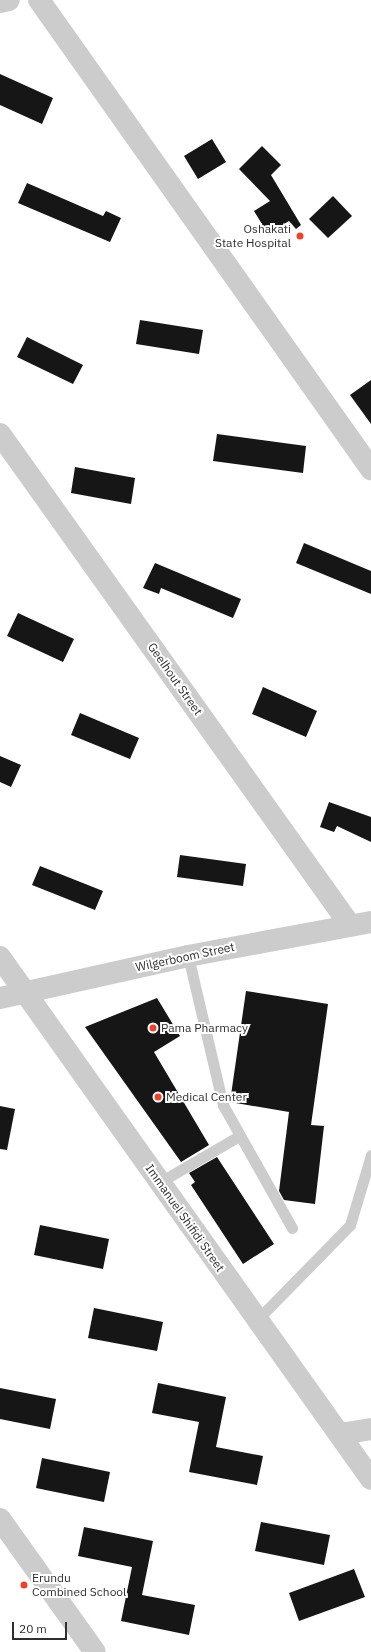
<!DOCTYPE html>
<style>
body{margin:0}
#map{position:relative;width:371px;height:1652px;overflow:hidden;background:#fff;font-family:"IBM Plex Sans",sans-serif}
div>[style]{position:absolute}
[style*='--x']{left:calc(var(--x)*1px);top:calc(var(--y)*1px);width:calc(var(--w)*1px);rotate:calc(var(--a)*1deg)}
.building>*{inset:0;background:#161616}
.lane>*{height:11px;margin:-5.5px;padding:0 5.5px;transform-origin:5.5px;border-radius:5.5px;background:#ccc}
.street>*{height:22px;margin:-11px;padding:0 11px;transform-origin:11px;border-radius:11px;background:#ccc}
.dots>*{width:11px;height:11px;translate:-50% -50%;box-sizing:border-box;border:2px solid #fff;border-radius:50%}
span{translate:-50% -50%;white-space:nowrap;text-align:center;line-height:1.15;-webkit-text-stroke:4px #fff;paint-order:stroke}
.poi-label{font-size:12px;color:#2f2f2f}
.right{translate:-100% -50%;text-align:right}
.left{translate:0 -50%;text-align:left}
.street-label{font-size:12px;color:#2f2f2f}
.scale{position:absolute;left:12px;top:1622px;width:55px;height:18px;box-sizing:border-box;border:2px solid #2f2f2f;border-top:0;padding-left:5px;font-size:12px;line-height:14px;white-space:nowrap;color:#2f2f2f;-webkit-text-stroke:3px #fff;paint-order:stroke}
</style>
<div id="map">
<div class="building">
<div style="clip-path:polygon(0 74px,53px 98px,42px 124px,0 105px)"></div>
<div style="clip-path:polygon(212px 139px,226px 162px,198px 179px,184px 156px)"></div>
<div style="clip-path:polygon(262px 146px,281px 165px,271px 175px,301px 225px,296px 229px,289px 221px,268px 234px,254px 211px,270px 201px,239px 169px)"></div>
<div style="clip-path:polygon(27px 183px,103px 216px,106px 211px,121px 218px,110px 242px,18px 203px)"></div>
<div style="clip-path:polygon(333px 196px,352px 216px,328px 238px,309px 219px)"></div>
<div style="clip-path:polygon(140px 320px,203px 330px,199px 354px,136px 344px)"></div>
<div style="clip-path:polygon(27px 337px,83px 365px,73px 384px,17px 357px)"></div>
<div style="clip-path:polygon(371px 380px,371px 424px,350px 395px)"></div>
<div style="clip-path:polygon(217px 434px,306px 446px,303px 473px,213px 461px)"></div>
<div style="clip-path:polygon(75px 467px,135px 478px,131px 504px,71px 493px)"></div>
<div style="clip-path:polygon(304px 543px,371px 571px,371px 594px,296px 563px)"></div>
<div style="clip-path:polygon(155px 563px,241px 599px,233px 618px,161px 588px,159px 594px,143px 588px)"></div>
<div style="clip-path:polygon(18px 613px,74px 639px,63px 662px,7px 636px)"></div>
<div style="clip-path:polygon(263px 687px,317px 711px,306px 737px,252px 714px)"></div>
<div style="clip-path:polygon(80px 713px,139px 738px,130px 759px,71px 735px)"></div>
<div style="clip-path:polygon(0 756px,21px 765px,11px 787px,0 782px)"></div>
<div style="clip-path:polygon(329px 802px,371px 817px,371px 842px,337px 826px,334px 832px,320px 827px)"></div>
<div style="clip-path:polygon(180px 855px,246px 864px,243px 886px,177px 877px)"></div>
<div style="clip-path:polygon(40px 866px,103px 891px,95px 910px,32px 885px)"></div>
<div style="clip-path:polygon(246px 991px,328px 1004px,311px 1125px,324px 1126px,315px 1204px,284px 1200px,279px 1191px,289px 1112px,230px 1102px)"></div>
<div style="clip-path:polygon(157px 998px,180px 1036px,154px 1052px,209px 1145px,181px 1162px,85px 1027px)"></div>
<div style="clip-path:polygon(0 1106px,15px 1109px,7px 1150px,0 1149px)"></div>
<div style="clip-path:polygon(217px 1157px,274px 1244px,243px 1264px,191px 1185px,195px 1182px,189px 1173px)"></div>
<div style="clip-path:polygon(40px 1225px,109px 1239px,103px 1269px,34px 1255px)"></div>
<div style="clip-path:polygon(94px 1308px,163px 1322px,157px 1351px,88px 1338px)"></div>
<div style="clip-path:polygon(158px 1383px,226px 1397px,216px 1447px,263px 1456px,257px 1485px,189px 1472px,199px 1422px,152px 1413px)"></div>
<div style="clip-path:polygon(0 1388px,56px 1399px,50px 1429px,0 1419px)"></div>
<div style="clip-path:polygon(42px 1458px,110px 1472px,104px 1502px,36px 1488px)"></div>
<div style="clip-path:polygon(261px 1522px,330px 1535px,324px 1565px,255px 1551px)"></div>
<div style="clip-path:polygon(84px 1527px,153px 1541px,142px 1595px,195px 1605px,189px 1635px,121px 1621px,132px 1567px,78px 1556px)"></div>
<div style="clip-path:polygon(354px 1569px,365px 1597px,299px 1621px,289px 1593px)"></div>
</div>
<div class="lane">
<div style="--x:188;--y:956;--w:153;--a:76.8"></div>
<div style="--x:223;--y:1105;--w:141;--a:60.7"></div>
<div style="--x:160;--y:1182;--w:91;--a:-30.2"></div>
<div style="--x:257;--y:1320;--w:133;--a:-45.6"></div>
<div style="--x:350;--y:1225;--w:73;--a:-73.3"></div>
</div>
<div class="street">
<div style="--x:39;--y:0;--w:575;--a:54.71"></div>
<div style="--x:0;--y:2;--w:9;--a:-13"></div>
<div style="--x:0;--y:434;--w:603;--a:54.52"></div>
<div style="--x:0;--y:957;--w:640;--a:54.6"></div>
<div style="--x:0;--y:998;--w:193;--a:-12.6"></div>
<div style="--x:188;--y:956;--w:186;--a:-10.5"></div>
<div style="--x:340;--y:1434;--w:31;--a:-9"></div>
<div style="--x:0;--y:1519;--w:163;--a:54.5"></div>
</div>
<div class="dots">
<div style="left:300px;top:236px;background:#f14027"></div>
<div style="left:153px;top:1028px;background:#f14027"></div>
<div style="left:158px;top:1097px;background:#f14027"></div>
<div style="left:24px;top:1585px;background:#f14027"></div>
</div>
<div class="poi-label">
<span class="right" style="left:291px;top:236px">Oshakati<br>State Hospital</span>
<span class="left" style="left:161px;top:1028px">Pama Pharmacy</span>
<span class="left" style="left:166px;top:1097px">Medical Center</span>
<span class="left" style="left:32px;top:1585px">Erundu<br>Combined School</span>
</div>
<div class="street-label">
<span style="left:175px;top:679px;rotate:55deg">Geelhout Street</span>
<span style="left:185px;top:957px;rotate:-12deg">Wilgerboom Street</span>
<span style="left:185px;top:1218px;rotate:55deg">Immanuel Shifidi Street</span>
</div>
<div class="scale">20 m</div>
</div>
